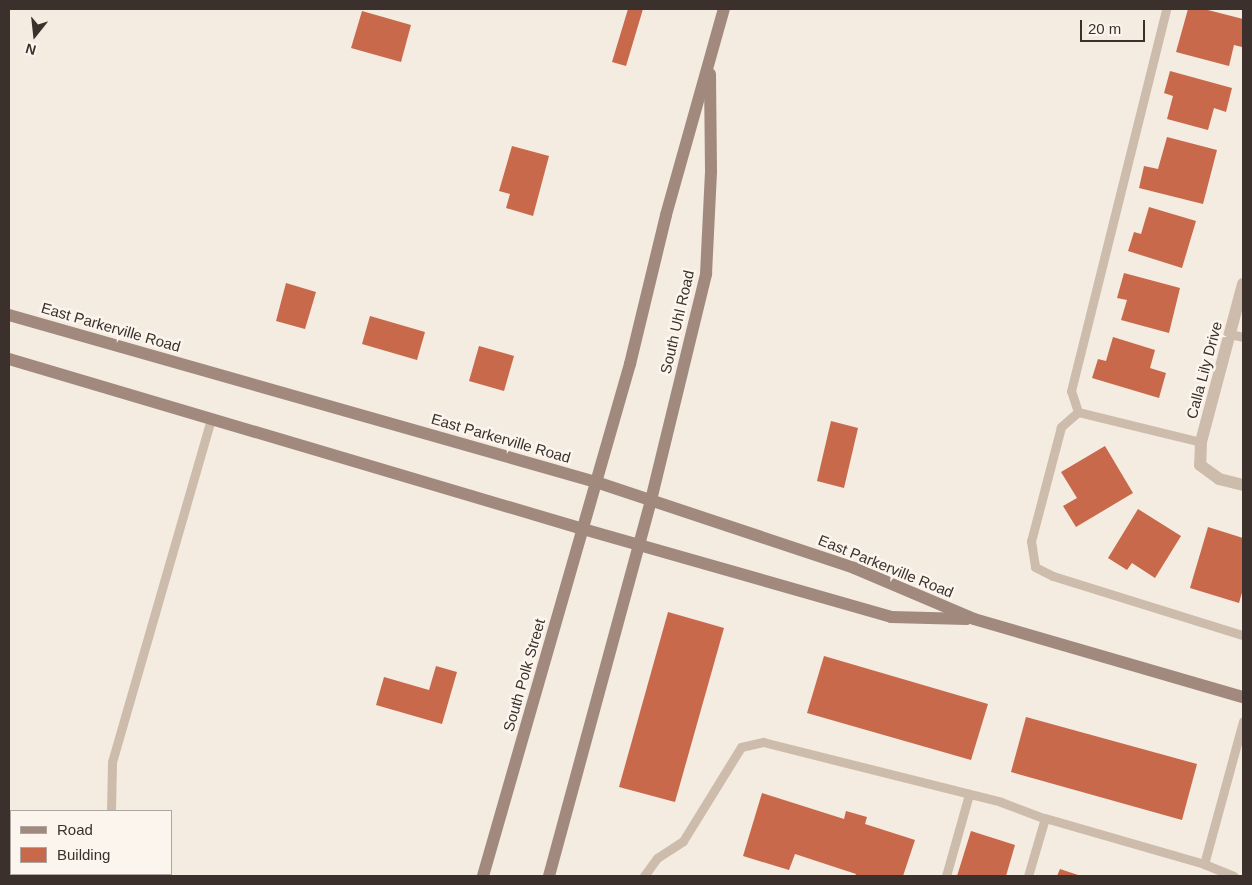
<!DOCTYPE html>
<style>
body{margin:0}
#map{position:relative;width:1252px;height:885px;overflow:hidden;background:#f4ebe1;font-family:Arial,sans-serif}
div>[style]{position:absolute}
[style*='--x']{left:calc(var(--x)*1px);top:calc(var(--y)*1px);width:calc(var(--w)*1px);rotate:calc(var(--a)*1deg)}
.building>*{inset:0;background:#c8694b}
.lane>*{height:9px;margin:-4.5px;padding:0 4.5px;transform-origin:4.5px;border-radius:4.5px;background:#cdbbac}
.street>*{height:12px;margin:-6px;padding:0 6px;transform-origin:6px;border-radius:6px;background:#cdbbac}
.secondary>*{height:12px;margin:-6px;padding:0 6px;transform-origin:6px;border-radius:6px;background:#a18a7d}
span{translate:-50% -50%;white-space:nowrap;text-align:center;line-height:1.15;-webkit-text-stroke:5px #fbf5ee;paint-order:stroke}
.street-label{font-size:15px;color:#3b302b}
.frame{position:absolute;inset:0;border:10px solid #3b302b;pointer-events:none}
.legend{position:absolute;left:10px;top:810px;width:162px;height:65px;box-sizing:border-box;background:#fbf5ee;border:1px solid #aea6a0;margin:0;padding:6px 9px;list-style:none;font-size:15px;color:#3b302b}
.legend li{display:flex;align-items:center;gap:10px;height:25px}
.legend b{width:25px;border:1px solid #aea6a0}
.north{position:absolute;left:10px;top:10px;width:50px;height:50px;-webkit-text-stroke:4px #fbf5ee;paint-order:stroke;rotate:196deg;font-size:14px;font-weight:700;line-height:20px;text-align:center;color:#3b302b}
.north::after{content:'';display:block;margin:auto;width:18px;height:22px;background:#3b302b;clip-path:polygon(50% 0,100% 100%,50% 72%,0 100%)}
.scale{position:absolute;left:1080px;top:20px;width:65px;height:22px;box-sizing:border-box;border:2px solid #3b302b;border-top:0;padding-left:6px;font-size:15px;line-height:18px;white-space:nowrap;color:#3b302b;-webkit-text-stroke:4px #fbf5ee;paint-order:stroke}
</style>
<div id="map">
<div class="building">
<div style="clip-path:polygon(628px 9px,643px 9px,626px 66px,612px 62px)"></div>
<div style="clip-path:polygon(1188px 9px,1204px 9px,1243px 19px,1242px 47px,1234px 45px,1229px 66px,1176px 52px)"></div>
<div style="clip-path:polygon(362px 11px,411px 25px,401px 62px,351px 48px)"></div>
<div style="clip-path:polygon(1170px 71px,1232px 88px,1226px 112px,1214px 108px,1208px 130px,1167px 119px,1173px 96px,1164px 93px)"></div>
<div style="clip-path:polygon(1167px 137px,1217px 150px,1203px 204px,1139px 188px,1144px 166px,1158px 169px)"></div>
<div style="clip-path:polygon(512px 146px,549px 156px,533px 216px,506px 208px,510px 194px,499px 191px)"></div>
<div style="clip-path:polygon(1149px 207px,1196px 221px,1182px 268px,1128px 251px,1134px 232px,1141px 234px)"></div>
<div style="clip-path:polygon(1124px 273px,1180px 288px,1169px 333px,1121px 320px,1127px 300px,1117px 298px)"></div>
<div style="clip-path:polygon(286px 283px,316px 292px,305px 329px,276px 321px)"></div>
<div style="clip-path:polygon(370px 316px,425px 332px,417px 360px,362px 344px)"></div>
<div style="clip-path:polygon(1113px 337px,1155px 350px,1150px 368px,1166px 373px,1159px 398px,1092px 378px,1098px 359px,1106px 361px)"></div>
<div style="clip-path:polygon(479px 346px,514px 356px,504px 391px,469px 381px)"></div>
<div style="clip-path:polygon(831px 421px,858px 428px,844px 488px,817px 481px)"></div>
<div style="clip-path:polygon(1105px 446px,1133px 493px,1076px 527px,1063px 506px,1077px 498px,1061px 472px)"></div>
<div style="clip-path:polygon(1138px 509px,1181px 536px,1155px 578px,1132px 563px,1127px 570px,1108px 558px)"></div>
<div style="clip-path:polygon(1208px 527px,1243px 538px,1243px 589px,1239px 603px,1190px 588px)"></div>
<div style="clip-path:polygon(668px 612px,724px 628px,675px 802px,619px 787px)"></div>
<div style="clip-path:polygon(824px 656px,988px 704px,971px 760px,807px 713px)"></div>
<div style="clip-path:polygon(436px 666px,457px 672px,442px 724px,376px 705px,384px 677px,429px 690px)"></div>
<div style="clip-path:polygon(1026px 717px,1197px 764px,1182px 820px,1011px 772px)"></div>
<div style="clip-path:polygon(762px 793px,844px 819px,846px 811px,867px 817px,865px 824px,915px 840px,903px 876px,855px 876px,856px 874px,795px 854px,789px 870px,743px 856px)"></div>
<div style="clip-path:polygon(971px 831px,1015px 845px,1006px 876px,957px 876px)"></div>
<div style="clip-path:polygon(1060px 869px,1081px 876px,1057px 876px)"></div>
</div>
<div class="lane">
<div style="--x:1230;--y:334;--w:13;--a:13"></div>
<div style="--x:1078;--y:412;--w:22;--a:-108"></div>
<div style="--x:1071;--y:391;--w:394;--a:-76"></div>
<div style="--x:1201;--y:442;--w:127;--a:-166.3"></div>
<div style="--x:1078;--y:412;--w:23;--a:139"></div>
<div style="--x:1061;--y:427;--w:118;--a:104.7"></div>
<div style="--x:1031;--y:541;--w:26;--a:81"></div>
<div style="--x:1035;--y:567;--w:20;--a:27"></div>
<div style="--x:1053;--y:576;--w:199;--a:17.3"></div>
<div style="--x:111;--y:811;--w:49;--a:-88.8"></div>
<div style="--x:112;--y:762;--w:357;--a:-73.9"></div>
<div style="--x:1204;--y:864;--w:32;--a:22"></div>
<div style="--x:147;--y:874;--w:3;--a:45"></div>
<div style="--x:644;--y:876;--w:22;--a:-54"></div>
<div style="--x:657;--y:858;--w:31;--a:-33"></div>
<div style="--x:683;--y:841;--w:110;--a:-58.3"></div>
<div style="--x:741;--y:747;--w:23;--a:-13"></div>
<div style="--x:763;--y:742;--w:245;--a:14.1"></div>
<div style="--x:1001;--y:802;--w:48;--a:20.7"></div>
<div style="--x:946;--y:876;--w:85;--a:-74.3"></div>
<div style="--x:1028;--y:876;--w:60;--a:-73.7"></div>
<div style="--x:1045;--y:818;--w:166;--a:16.1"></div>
<div style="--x:1204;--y:864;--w:148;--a:-74.7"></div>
</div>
<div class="street">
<div style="--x:1243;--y:284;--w:163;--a:104.9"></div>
<div style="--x:1201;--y:442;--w:23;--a:92"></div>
<div style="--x:1200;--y:465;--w:24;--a:36"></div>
<div style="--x:1219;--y:479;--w:25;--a:14"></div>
</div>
<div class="secondary">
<div style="--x:9;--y:315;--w:610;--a:15.88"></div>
<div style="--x:596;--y:482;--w:272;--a:18.4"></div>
<div style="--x:854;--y:568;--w:130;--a:23"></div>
<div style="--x:974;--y:619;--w:280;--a:16.2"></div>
<div style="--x:9;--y:359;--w:599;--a:16.5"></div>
<div style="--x:583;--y:529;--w:320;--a:15.9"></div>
<div style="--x:891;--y:617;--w:76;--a:1.5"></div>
<div style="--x:483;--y:876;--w:533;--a:-73.98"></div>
<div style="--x:630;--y:364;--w:153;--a:-76.4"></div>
<div style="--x:666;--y:215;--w:214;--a:-74.3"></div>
<div style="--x:549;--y:876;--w:390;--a:-74.8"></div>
<div style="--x:651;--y:500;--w:233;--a:-76.3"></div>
<div style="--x:706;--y:274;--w:103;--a:-87.2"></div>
<div style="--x:711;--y:171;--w:97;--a:-90.6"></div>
</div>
<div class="street-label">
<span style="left:677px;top:322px;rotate:-77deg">South Uhl Road</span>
<span style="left:111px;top:327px;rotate:16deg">East Parkerville Road</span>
<span style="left:1204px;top:370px;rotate:-75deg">Calla Lily Drive</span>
<span style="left:501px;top:438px;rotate:16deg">East Parkerville Road</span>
<span style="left:886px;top:566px;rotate:22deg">East Parkerville Road</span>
<span style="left:524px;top:675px;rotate:-74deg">South Polk Street</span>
</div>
<div class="frame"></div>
<ul class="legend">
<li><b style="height:6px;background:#a18a7d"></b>Road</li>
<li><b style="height:14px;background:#c8694b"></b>Building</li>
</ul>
<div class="north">N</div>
<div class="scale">20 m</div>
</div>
